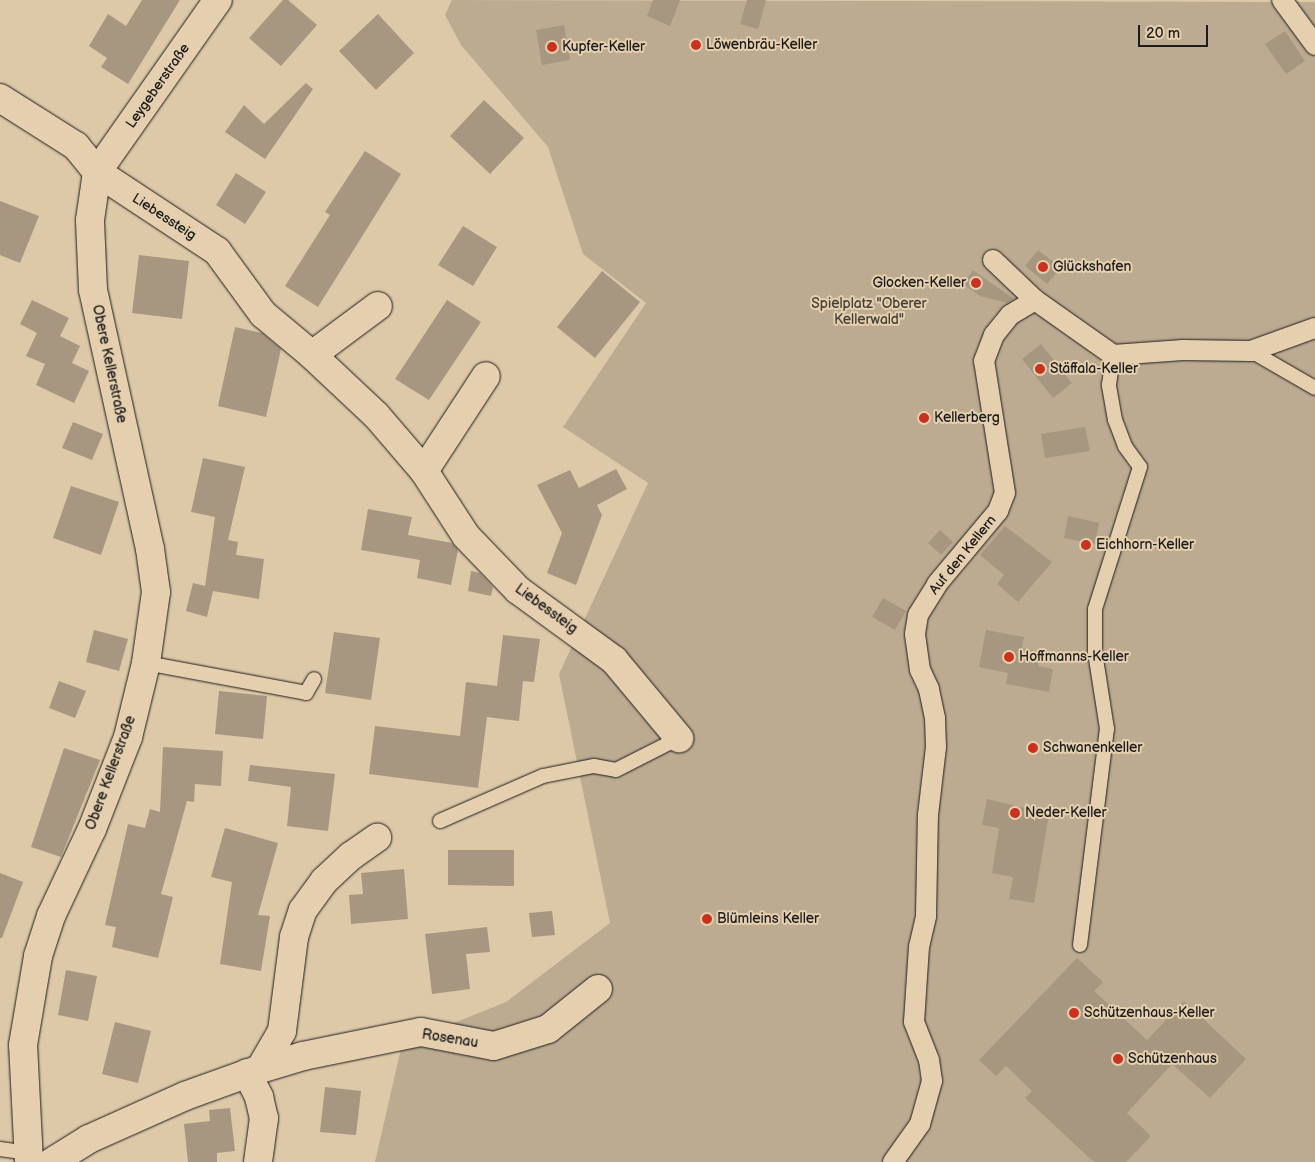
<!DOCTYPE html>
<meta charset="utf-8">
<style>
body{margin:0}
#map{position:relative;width:1315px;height:1162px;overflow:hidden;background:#ddc8a8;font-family:"Balsamiq Sans",sans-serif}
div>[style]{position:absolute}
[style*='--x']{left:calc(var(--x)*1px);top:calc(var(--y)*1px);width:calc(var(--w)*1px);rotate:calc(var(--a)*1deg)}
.green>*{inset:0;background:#bdab91}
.building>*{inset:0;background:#a79781}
.roads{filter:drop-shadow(0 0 1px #1c1c1c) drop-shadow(0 0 1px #1c1c1c)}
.service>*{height:14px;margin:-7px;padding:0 7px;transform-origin:7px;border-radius:7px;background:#e5cfae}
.pedestrian>*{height:20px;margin:-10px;padding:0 10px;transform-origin:10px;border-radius:10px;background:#e5cfae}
.minor>*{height:28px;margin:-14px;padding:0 14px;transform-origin:14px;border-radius:14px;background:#e5cfae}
.dots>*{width:14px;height:14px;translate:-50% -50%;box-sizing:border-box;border:2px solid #e5cfae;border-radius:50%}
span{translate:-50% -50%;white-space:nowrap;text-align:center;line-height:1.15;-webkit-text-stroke:4px #e5cfae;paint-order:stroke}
.poi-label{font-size:14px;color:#1c1c1c}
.left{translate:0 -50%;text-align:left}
.right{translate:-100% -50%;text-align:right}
.street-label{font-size:14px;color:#1c1c1c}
.park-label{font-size:14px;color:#444039}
.scale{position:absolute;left:1138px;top:25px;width:70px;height:22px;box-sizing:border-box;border:2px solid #1c1c1c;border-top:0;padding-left:6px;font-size:15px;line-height:18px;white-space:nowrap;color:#1c1c1c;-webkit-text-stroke:4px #e5cfae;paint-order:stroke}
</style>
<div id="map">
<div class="green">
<div style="clip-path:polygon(452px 0,1315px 2px,1315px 1162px,375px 1162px,402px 1044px,506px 1002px,610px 923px,559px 674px,648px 483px,563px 427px,646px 303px,583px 254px,548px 147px,461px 45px,445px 15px)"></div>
</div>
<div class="building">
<div style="clip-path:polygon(142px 0,180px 0,128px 84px,101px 67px,107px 58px,89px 46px,108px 14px,126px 26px)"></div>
<div style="clip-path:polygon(283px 0,288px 0,317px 25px,281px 66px,249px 38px)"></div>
<div style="clip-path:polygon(653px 0,680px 0,670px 26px,647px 16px)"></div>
<div style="clip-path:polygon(747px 0,766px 0,758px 29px,740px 24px)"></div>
<div style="clip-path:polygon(378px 14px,414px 53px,376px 90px,339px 51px)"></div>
<div style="clip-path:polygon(564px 25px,570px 60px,542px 65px,536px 30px)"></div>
<div style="clip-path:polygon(1285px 31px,1305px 61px,1286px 74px,1265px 44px)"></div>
<div style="clip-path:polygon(306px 83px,313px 89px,265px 159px,225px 132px,244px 105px,264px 124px)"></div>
<div style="clip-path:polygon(484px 100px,524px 138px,490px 174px,450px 136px)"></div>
<div style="clip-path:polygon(365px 151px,401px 174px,318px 307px,285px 286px,330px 215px,325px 212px)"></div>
<div style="clip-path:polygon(236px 173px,266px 192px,245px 224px,216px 205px)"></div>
<div style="clip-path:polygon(0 201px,39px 216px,20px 263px,0 255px)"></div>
<div style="clip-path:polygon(463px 226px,497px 247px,473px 286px,438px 265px)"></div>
<div style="clip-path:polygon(1038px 250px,1061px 268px,1047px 284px,1025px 266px)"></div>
<div style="clip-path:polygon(139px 255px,189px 261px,182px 319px,132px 313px)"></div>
<div style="clip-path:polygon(973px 270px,1014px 299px,1007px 303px,980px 296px,963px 284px)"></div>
<div style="clip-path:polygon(602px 271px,640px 302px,595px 358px,557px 327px)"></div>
<div style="clip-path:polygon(32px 300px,69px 318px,60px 336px,80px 346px,72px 363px,89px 371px,74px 403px,36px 385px,45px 364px,26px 356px,37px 333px,20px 324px)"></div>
<div style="clip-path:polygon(447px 300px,481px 322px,429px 400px,395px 379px)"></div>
<div style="clip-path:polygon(235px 327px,262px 333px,281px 349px,266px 417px,218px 406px)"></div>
<div style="clip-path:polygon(1041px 344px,1072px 383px,1053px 398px,1022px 359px)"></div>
<div style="clip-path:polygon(73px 422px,103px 434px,92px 460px,62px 448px)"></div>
<div style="clip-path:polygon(1085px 427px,1090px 451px,1045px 458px,1041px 434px)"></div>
<div style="clip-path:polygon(203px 458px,245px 467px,228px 540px,238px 542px,236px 555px,264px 559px,259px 599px,213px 591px,207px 617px,186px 611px,193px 583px,205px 586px,215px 517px,191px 512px)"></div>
<div style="clip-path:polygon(616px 469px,627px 489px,597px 505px,602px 515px,576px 585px,547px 573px,562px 533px,537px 485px,570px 470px,579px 488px)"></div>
<div style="clip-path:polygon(71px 486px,119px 502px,101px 555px,53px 538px)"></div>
<div style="clip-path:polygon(368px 509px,412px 517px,408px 535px,452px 543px,458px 550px,451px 585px,417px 578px,420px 560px,361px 550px)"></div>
<div style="clip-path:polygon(1068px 516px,1099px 523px,1095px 544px,1064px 538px)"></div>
<div style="clip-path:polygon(1005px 526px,1052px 562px,1018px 602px,997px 584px,1004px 575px,980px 555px)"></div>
<div style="clip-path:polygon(940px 530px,953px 542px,941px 555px,928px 543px)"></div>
<div style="clip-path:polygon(471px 571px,480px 573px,493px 587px,491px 596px,468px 591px)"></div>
<div style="clip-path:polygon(883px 598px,906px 611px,895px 630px,872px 617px)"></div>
<div style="clip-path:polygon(94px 630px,128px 639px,119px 671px,86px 662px)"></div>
<div style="clip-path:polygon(986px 630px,1024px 637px,1022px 648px,1040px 652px,1038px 666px,1053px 669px,1049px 692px,1006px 684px,1008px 673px,979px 667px)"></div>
<div style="clip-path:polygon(334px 632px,380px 638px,371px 700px,325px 693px)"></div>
<div style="clip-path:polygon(503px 635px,540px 639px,534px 682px,523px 681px,519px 721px,487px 717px,478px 788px,369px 774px,375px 726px,460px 736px,466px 682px,497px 686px)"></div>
<div style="clip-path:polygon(59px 681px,86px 691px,75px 718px,49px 708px)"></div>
<div style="clip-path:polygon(219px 691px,267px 696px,263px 739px,215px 734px)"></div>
<div style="clip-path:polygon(163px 747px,223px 751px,221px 786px,195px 784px,194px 802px,187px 801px,161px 894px,173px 897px,158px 958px,112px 947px,116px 927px,105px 925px,128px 824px,145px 828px,150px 809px,160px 812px)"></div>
<div style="clip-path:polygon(64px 748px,100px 760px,61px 857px,31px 847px)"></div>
<div style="clip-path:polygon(250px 765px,335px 774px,328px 831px,287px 826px,291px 787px,248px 781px)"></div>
<div style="clip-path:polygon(987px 799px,1049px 814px,1034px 903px,1009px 899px,1013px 877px,992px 873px,999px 828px,982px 825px)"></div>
<div style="clip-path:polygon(225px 828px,278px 843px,258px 915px,270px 916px,261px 971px,220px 964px,232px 882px,211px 877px)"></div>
<div style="clip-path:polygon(448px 850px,514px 850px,514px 886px,448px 885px)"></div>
<div style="clip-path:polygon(404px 869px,408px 919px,351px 924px,349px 895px,363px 894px,361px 873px)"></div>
<div style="clip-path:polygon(0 873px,23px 882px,2px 938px,0 938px)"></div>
<div style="clip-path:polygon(552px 911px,555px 935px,532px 937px,529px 913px)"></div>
<div style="clip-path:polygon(487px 927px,490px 952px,466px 954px,470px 989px,432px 994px,425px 934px)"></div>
<div style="clip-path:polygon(1077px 958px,1103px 982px,1094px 991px,1147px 1040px,1184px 1001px,1246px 1059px,1210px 1098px,1172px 1064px,1127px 1113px,1151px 1136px,1126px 1162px,1094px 1162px,1025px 1098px,1032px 1091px,1006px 1066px,996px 1076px,979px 1060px)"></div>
<div style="clip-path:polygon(66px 970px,97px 976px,88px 1021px,58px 1015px)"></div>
<div style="clip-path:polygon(115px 1022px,151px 1031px,138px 1083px,102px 1074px)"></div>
<div style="clip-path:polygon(325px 1087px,361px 1091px,356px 1135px,320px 1132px)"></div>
<div style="clip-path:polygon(230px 1108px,235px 1151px,217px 1153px,217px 1162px,188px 1162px,184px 1124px,210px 1121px,209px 1110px)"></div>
</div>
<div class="roads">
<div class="service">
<div style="--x:1251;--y:351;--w:74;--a:30"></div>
<div style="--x:146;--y:663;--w:163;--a:10.6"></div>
<div style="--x:306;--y:693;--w:16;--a:-60"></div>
<div style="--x:440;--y:821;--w:112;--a:-23.6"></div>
<div style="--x:543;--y:776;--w:52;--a:-11.1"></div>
<div style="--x:594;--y:766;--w:22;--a:10"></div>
<div style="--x:616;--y:770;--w:71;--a:-26.9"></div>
<div style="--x:1080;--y:945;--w:218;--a:-82.9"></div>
<div style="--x:1107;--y:729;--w:78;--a:-98.9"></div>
<div style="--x:1095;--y:652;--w:43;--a:-90"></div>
<div style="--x:1095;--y:609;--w:149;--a:-72.4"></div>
<div style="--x:1140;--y:467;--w:26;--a:-126"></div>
<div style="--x:1125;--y:446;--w:28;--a:-111"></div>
<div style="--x:1115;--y:420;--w:36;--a:-100"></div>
<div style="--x:1109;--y:385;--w:30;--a:-82"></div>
<div style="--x:0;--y:1149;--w:27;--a:8"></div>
</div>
<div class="pedestrian">
<div style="--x:1282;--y:0;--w:56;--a:53.7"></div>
<div style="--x:993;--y:260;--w:58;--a:43.6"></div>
<div style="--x:1035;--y:300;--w:95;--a:35.2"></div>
<div style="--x:1113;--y:355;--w:70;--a:-4.1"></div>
<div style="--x:1183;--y:350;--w:68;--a:0.8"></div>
<div style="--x:1251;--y:351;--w:68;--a:-19.8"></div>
<div style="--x:893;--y:1162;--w:47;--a:-54.6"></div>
<div style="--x:920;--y:1124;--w:45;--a:-74.4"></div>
<div style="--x:932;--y:1081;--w:21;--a:-98"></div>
<div style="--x:929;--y:1060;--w:41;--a:-111.5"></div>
<div style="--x:914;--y:1022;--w:75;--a:-86.2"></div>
<div style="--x:919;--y:947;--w:32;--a:-77"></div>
<div style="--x:926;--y:916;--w:101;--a:-88.9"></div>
<div style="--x:928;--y:815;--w:68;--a:-83.3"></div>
<div style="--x:936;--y:747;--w:29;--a:-92"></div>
<div style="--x:935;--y:718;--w:30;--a:-102"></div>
<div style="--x:929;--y:689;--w:21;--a:-115"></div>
<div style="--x:920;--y:670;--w:36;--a:-98"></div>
<div style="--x:915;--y:634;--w:19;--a:-81"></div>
<div style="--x:918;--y:615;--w:36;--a:-58"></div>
<div style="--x:937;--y:584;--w:95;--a:-50.1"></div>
<div style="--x:998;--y:511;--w:19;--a:-69"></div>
<div style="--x:1005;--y:493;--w:134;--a:-99"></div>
<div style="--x:984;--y:361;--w:28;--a:-69"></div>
<div style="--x:994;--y:335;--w:26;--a:-51"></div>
<div style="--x:1010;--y:315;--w:29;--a:-31"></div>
</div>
<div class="minor">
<div style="--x:0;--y:98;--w:90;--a:32.3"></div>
<div style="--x:76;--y:146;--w:33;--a:51"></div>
<div style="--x:97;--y:172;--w:144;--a:33.4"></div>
<div style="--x:217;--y:251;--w:78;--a:53.9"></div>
<div style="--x:263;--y:314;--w:64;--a:39.9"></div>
<div style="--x:312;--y:355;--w:88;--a:43.2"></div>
<div style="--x:376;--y:415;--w:74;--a:49.4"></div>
<div style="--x:424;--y:471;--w:77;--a:57.1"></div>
<div style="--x:466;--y:536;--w:75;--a:46.1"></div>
<div style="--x:518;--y:590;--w:119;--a:36.1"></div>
<div style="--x:614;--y:660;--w:102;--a:50.2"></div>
<div style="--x:312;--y:355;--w:82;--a:-36.6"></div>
<div style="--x:424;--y:471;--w:113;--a:-56.9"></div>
<div style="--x:260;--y:1069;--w:44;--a:-59.9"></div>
<div style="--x:282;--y:1031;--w:95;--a:-82.7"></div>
<div style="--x:294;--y:937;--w:28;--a:-72"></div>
<div style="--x:303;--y:910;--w:36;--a:-54"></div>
<div style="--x:324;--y:881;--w:37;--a:-43"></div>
<div style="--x:351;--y:856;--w:32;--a:-35"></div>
<div style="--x:247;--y:1073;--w:27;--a:63"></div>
<div style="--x:259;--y:1097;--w:22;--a:77"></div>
<div style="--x:264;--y:1118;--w:44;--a:97.8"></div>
<div style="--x:29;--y:1162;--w:117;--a:-92.9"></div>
<div style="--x:23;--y:1045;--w:90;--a:-80.4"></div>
<div style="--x:38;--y:956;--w:42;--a:-72"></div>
<div style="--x:51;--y:916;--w:96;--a:-64.8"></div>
<div style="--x:92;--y:829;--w:99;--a:-68.6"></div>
<div style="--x:128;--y:737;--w:76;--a:-76.3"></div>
<div style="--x:146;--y:663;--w:72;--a:-82"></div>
<div style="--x:156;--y:592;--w:43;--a:-97.9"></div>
<div style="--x:150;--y:549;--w:265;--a:-102.4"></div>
<div style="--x:93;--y:290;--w:70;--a:-92.5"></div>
<div style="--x:90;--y:220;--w:49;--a:-81.7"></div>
<div style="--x:97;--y:172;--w:210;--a:-54.9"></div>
<div style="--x:52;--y:1162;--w:44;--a:-31.9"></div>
<div style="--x:89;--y:1139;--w:105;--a:-24.1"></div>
<div style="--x:185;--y:1096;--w:80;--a:-19.8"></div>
<div style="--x:260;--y:1069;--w:45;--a:-16.8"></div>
<div style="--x:303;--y:1056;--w:120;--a:-11.5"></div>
<div style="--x:421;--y:1032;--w:74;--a:10.9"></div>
<div style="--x:494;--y:1046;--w:57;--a:-17.5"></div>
<div style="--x:548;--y:1029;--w:64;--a:-38.7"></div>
</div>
</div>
<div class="dots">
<div style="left:696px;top:45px;background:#c8321e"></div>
<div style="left:552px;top:47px;background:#c8321e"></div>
<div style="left:1043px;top:267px;background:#c8321e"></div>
<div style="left:976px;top:283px;background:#c8321e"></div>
<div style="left:1040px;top:369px;background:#c8321e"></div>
<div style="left:924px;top:418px;background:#c8321e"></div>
<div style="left:1086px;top:545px;background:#c8321e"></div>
<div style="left:1009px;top:657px;background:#c8321e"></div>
<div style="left:1033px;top:748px;background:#c8321e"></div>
<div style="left:1015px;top:813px;background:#c8321e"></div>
<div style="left:707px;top:919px;background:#c8321e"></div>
<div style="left:1074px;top:1013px;background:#c8321e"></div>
<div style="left:1118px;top:1059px;background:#c8321e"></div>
</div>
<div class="poi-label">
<span class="left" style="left:706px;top:45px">Löwenbräu-Keller</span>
<span class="left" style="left:562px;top:47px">Kupfer-Keller</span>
<span class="left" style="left:1053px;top:267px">Glückshafen</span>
<span class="right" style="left:966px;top:283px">Glocken-Keller</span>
<span class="left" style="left:1050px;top:369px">Stäffala-Keller</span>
<span class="left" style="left:934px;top:418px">Kellerberg</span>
<span class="left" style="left:1096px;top:545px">Eichhorn-Keller</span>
<span class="left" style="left:1019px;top:657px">Hoffmanns-Keller</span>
<span class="left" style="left:1043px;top:748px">Schwanenkeller</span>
<span class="left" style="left:1025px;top:813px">Neder-Keller</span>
<span class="left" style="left:717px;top:919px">Blümleins Keller</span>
<span class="left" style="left:1084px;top:1013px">Schützenhaus-Keller</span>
<span class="left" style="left:1128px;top:1059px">Schützenhaus</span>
</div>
<div class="street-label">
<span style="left:158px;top:86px;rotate:-55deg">Leygeberstraße</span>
<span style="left:164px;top:217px;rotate:33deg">Liebessteig</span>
<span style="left:109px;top:364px;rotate:78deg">Obere Kellerstraße</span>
<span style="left:963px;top:555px;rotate:-51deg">Auf den Kellern</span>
<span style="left:546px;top:609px;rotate:36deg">Liebessteig</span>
<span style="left:111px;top:773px;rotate:-70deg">Obere Kellerstraße</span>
<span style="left:450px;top:1039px;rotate:9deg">Rosenau</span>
</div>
<div class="park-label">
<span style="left:869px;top:312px">Spielplatz "Oberer<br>Kellerwald"</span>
</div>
<div class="scale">20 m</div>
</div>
